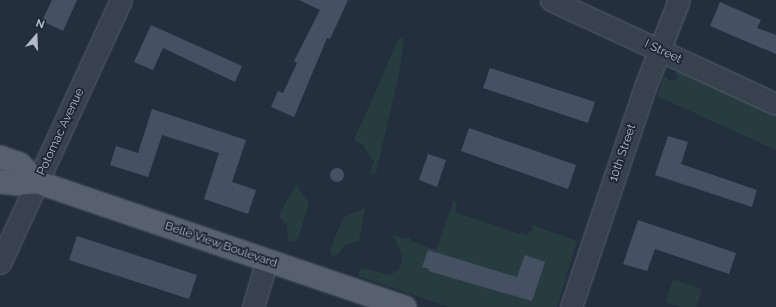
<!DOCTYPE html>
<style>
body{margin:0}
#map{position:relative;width:776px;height:307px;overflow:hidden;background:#242f3e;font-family:Raleway,sans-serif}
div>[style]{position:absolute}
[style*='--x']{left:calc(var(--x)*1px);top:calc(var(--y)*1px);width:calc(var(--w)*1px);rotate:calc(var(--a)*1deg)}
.green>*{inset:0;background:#263c3f}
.building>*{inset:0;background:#455162}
.round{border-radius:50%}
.roads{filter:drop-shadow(0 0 1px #565f6c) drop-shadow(0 0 1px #565f6c)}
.minor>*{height:21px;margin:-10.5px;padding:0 10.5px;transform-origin:10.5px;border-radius:10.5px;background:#38414e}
.major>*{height:22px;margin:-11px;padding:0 11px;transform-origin:11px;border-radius:11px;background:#56606e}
span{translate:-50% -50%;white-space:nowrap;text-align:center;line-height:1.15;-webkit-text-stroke:3.5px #1d2633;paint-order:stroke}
.street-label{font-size:12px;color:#b4bcc9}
.north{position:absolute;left:16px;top:16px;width:40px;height:40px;-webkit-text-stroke:3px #1d2633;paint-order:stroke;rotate:19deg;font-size:11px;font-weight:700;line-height:16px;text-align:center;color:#b4bcc9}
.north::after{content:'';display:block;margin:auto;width:14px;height:18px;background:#b4bcc9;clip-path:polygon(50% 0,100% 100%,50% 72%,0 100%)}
</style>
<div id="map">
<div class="green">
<div style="clip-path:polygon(399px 38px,404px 39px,399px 74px,376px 173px,370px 174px,374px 161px,363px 145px,354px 140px)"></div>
<div style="clip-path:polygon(681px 71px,776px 113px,776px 150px,657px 96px,663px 78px,666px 76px,670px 81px,677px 79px,676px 72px)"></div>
<div style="clip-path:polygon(296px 184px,309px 203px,298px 239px,294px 242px,288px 240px,287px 226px,279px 215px)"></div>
<div style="clip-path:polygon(454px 200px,457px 205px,455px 212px,520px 234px,522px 231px,525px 236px,533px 230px,532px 225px,577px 241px,557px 307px,449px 307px,358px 276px,361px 268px,390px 275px,398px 270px,402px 263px,402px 254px,393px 235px,403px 239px,409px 237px,412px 242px,436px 250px)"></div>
<div style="clip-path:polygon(365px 208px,359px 241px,345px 245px,336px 256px,331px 255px,330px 250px,343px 217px)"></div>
<div style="clip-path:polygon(673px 279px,702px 289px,696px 307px,681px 307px,665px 302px)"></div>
</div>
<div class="building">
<div style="clip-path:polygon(52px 0,77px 0,63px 31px,42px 21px)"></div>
<div style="clip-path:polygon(299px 0,348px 0,330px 39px,327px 38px,294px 117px,271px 107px,278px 91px,283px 93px,297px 63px,294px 61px,320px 10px)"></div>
<div style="clip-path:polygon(720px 2px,761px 20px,757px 28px,776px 35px,776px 54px,710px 26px)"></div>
<div style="clip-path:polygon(151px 25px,242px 66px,235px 82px,163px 48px,153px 70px,134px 62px)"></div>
<div style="clip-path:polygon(490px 68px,595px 102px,588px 123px,483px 88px)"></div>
<div style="clip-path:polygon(152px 109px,246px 140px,232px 182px,256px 190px,248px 214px,204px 199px,219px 153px,162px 135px,148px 177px,110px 165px,116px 146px,138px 153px)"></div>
<div style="clip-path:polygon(469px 128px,576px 165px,568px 189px,461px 151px)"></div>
<div style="clip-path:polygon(668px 136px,688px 142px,681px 164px,757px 190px,752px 207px,655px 175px)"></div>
<div style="clip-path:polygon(428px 154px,446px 160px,437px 187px,419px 180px)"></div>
<div class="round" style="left:330px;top:168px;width:14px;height:14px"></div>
<div style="clip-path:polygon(638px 220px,736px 253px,729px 274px,655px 249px,647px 271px,623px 264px)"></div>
<div style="clip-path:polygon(77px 236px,197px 275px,189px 299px,69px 260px)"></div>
<div style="clip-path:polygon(428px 250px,517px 277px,525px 255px,545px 262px,532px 301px,428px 271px,429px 269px,422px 267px)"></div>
</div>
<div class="roads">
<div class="minor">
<div style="--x:551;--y:0;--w:248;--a:24.8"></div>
<div style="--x:0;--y:263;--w:289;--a:-65.3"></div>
<div style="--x:253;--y:307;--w:49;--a:-73.4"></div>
<div style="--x:571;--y:307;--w:232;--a:-71.4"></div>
<div style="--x:645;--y:87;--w:93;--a:-68.7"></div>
</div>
<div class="major">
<div style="--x:0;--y:157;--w:21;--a:19"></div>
<div style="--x:20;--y:164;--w:25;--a:47"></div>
<div style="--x:0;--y:182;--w:16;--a:7"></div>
<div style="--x:16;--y:184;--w:21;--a:-5"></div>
<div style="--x:37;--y:182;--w:389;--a:18.8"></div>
</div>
</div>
<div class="street-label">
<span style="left:663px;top:52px;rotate:25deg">I Street</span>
<span style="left:61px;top:132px;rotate:-65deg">Potomac Avenue</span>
<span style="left:623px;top:153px;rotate:-71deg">10th Street</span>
<span style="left:221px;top:245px;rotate:19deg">Belle View Boulevard</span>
</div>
<div class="north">N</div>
</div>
